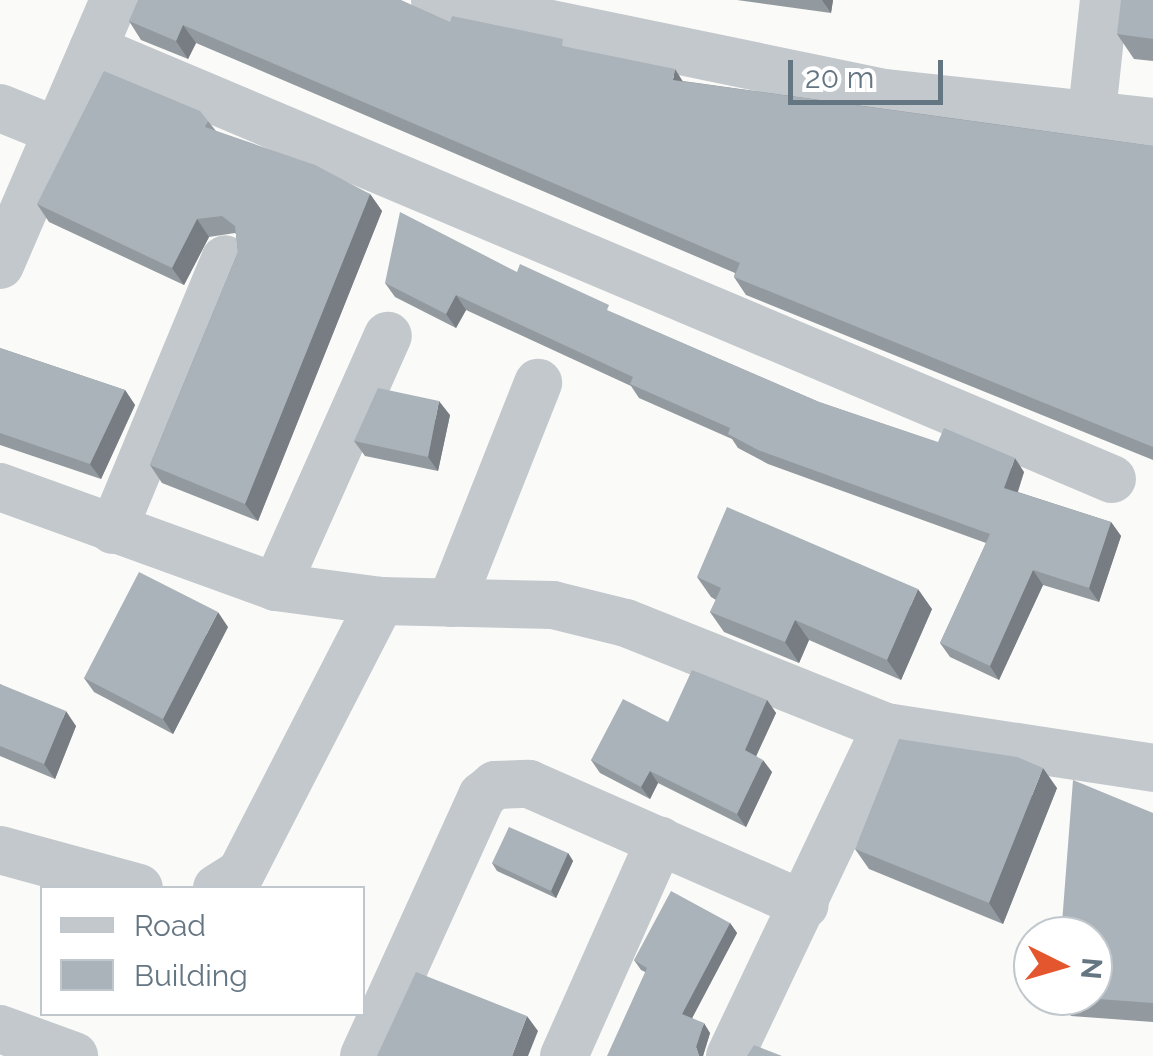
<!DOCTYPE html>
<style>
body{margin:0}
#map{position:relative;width:1153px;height:1056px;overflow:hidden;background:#fafaf8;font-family:Raleway,sans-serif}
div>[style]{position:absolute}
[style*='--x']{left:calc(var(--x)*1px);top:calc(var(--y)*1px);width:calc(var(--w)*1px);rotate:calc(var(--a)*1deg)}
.street>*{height:48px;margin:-24px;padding:0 24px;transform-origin:24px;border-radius:24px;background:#c3c8cc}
.wall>*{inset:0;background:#929a9f}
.shaded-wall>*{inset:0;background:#777d82}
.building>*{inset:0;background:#aab3b9}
span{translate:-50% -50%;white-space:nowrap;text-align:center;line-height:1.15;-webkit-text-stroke:10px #fff;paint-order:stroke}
.legend{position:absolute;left:40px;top:886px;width:325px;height:130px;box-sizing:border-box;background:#fff;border:2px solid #c1c8cd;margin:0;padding:12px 18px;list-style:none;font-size:30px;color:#657683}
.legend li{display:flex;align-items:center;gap:20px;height:50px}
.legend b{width:50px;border:2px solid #c1c8cd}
.north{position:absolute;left:1013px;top:916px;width:100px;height:100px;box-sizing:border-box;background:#fff;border:2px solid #c1c8cd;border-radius:50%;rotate:95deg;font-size:28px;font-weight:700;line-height:40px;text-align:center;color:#657683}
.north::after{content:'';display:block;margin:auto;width:35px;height:45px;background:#e4572e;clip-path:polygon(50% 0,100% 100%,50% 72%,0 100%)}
.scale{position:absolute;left:788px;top:60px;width:155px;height:45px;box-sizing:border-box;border:5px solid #657683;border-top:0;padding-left:12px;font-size:30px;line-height:35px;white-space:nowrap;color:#657683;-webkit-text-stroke:8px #fff;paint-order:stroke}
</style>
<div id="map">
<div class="street">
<div style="--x:435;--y:0;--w:460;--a:11.7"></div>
<div style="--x:886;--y:93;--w:269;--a:6.2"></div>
<div style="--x:93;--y:49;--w:1106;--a:22.88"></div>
<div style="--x:0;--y:108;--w:59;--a:21.8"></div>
<div style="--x:1092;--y:112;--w:113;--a:-83.9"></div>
<div style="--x:0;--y:265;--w:288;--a:-66.7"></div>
<div style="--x:0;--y:487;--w:294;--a:19.9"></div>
<div style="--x:276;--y:587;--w:106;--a:7.6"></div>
<div style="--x:381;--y:601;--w:172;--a:1.3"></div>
<div style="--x:553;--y:605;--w:75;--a:13.9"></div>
<div style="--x:626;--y:623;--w:280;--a:21.8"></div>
<div style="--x:886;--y:727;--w:270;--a:8.7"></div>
<div style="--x:113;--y:530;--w:293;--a:-67.5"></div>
<div style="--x:276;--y:587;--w:275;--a:-66"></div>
<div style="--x:451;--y:603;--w:237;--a:-68.4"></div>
<div style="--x:0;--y:850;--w:144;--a:15.3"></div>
<div style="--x:217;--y:888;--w:28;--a:-32"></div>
<div style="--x:241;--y:873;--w:306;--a:-62.8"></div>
<div style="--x:0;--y:1029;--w:79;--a:20"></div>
<div style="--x:364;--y:1056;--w:286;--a:-65.6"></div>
<div style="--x:482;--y:796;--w:17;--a:-40"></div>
<div style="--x:495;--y:785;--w:34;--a:-2"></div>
<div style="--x:529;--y:784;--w:301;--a:23.7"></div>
<div style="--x:564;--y:1056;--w:236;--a:-66"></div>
<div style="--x:730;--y:1056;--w:364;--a:-64.6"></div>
</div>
<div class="wall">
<div style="clip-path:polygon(737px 0,833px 0,831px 13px)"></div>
<div style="clip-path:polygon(1153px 0,1153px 61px,1134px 59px,1117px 34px)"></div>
<div style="clip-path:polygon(129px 21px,450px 22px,570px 48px,683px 81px,1153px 146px,1153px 460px,746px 295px,734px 277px,735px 273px,196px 43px,188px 59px,141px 40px)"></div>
<div style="clip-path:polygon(208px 121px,216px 131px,370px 194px,382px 211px,258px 521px,162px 483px,150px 465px,238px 252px,236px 234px,235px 233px,209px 237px,184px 285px,49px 222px,37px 204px)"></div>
<div style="clip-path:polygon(517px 272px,819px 402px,1024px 472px,1018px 492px,1111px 522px,1121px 536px,1099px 602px,1043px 585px,999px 680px,950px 657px,940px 643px,986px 543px,768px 464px,738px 448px,732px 439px,639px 398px,631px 386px,466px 310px,456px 328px,395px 297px,385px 283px)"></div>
<div style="clip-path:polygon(0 348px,125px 390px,135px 405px,101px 479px,0 445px)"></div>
<div style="clip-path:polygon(450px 415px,438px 471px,365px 456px,354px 441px)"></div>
<div style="clip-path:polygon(697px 577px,932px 609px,901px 680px,809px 640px,799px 663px,724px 632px,710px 612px,716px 600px,711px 597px)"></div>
<div style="clip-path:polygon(228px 627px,173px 734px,94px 692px,84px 678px)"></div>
<div style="clip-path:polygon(0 684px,76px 726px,55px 779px,0 756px)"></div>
<div style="clip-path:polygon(767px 700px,776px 713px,756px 756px,772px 772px,746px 827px,658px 783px,650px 799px,600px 773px,591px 760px,668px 722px)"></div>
<div style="clip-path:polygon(1057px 788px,1003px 924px,869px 869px,855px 849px)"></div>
<div style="clip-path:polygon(1153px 813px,1153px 1022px,1071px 1016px,1057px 996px)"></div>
<div style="clip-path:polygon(568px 853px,573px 861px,556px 898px,497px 871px,492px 863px)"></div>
<div style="clip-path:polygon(730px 923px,737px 933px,692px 1018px,710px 1033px,703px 1056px,645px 972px,641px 970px,634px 960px)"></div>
</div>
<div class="shaded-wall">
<div style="clip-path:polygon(822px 0,833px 0,831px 13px)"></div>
<div style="clip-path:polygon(183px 25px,196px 43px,188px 59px,176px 41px)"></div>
<div style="clip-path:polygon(675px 69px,687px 88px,673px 80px)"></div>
<div style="clip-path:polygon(370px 194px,382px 211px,258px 521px,245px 504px)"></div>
<div style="clip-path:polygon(197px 219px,209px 237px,184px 285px,172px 268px)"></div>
<div style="clip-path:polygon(456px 295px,466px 310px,456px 328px,446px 314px)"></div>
<div style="clip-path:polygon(125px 390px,135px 405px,101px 479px,90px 464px)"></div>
<div style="clip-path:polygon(439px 401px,450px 415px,438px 471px,428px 457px)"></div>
<div style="clip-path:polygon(1015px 458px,1024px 472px,1014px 502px,1004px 488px)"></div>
<div style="clip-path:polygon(1111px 522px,1121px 536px,1099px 602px,1089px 588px)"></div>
<div style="clip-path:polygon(1033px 570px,1043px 585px,999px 680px,990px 666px)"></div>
<div style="clip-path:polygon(918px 589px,932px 609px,901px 680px,887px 660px)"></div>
<div style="clip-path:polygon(218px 612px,228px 627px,173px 734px,163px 719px)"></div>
<div style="clip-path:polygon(795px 620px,809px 640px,799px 663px,785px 642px)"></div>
<div style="clip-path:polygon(767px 700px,776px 713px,753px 763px,745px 750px)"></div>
<div style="clip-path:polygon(66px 711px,76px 726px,55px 779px,44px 764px)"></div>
<div style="clip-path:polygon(763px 760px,772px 772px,746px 827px,737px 814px)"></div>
<div style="clip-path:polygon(1043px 768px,1057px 788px,1003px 924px,989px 903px)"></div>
<div style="clip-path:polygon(650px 771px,658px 783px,650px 799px,641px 787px)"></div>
<div style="clip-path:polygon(568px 853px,573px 861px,556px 898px,551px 891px)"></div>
<div style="clip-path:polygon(730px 923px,737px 933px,689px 1024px,682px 1014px)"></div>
<div style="clip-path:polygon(527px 1016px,538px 1031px,528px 1056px,512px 1056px)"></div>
<div style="clip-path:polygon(704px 1023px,710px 1033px,703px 1056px,699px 1056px,696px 1047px)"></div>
</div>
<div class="building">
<div style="clip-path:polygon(138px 0,401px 0,450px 22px,452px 16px,563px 39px,562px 46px,675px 69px,673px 80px,1153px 146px,1153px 447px,734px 277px,740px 263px,183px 25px,176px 41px,129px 21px)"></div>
<div style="clip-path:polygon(1121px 0,1153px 0,1153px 39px,1117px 34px)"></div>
<div style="clip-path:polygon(104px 71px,200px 111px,208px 121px,205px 127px,315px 165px,370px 194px,245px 504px,150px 465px,238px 252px,235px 226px,222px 216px,197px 219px,172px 268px,37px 204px)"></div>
<div style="clip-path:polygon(400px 212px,517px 272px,520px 264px,609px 305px,607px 310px,819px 402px,938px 442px,944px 428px,1015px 458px,1004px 488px,1111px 522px,1089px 588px,1033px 570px,990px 666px,940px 643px,990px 534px,758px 450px,728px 434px,730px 428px,630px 384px,633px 377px,456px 295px,446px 314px,385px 283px)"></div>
<div style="clip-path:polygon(0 348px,125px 390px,90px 464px,0 433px)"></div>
<div style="clip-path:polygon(378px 388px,439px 401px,428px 457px,354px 441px)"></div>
<div style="clip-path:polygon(727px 507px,918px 589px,887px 660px,795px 620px,785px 642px,710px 612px,721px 588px,697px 577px)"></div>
<div style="clip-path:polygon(139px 572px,218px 612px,163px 719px,84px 678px)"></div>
<div style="clip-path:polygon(692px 670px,767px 700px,745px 750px,763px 760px,737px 814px,650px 771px,641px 787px,591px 760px,623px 699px,668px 722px)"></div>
<div style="clip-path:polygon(0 684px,66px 711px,44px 764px,0 746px)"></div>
<div style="clip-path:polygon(899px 739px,1017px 757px,1043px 768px,989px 903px,855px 849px)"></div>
<div style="clip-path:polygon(1073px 780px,1153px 813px,1153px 1003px,1057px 996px,1093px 996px,1093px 936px,1061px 936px)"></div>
<div style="clip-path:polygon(509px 827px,568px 853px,551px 891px,492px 863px)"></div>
<div style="clip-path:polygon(671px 891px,730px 923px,682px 1014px,704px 1023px,696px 1047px,699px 1056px,607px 1056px,647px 968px,634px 960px)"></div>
<div style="clip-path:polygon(416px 972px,527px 1016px,512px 1056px,377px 1056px)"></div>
<div style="clip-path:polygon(754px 1045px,782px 1056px,747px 1056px)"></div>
</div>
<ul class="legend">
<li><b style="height:12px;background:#c3c8cc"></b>Road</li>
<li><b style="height:28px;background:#aab3b9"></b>Building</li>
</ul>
<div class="north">N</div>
<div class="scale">20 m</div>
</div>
